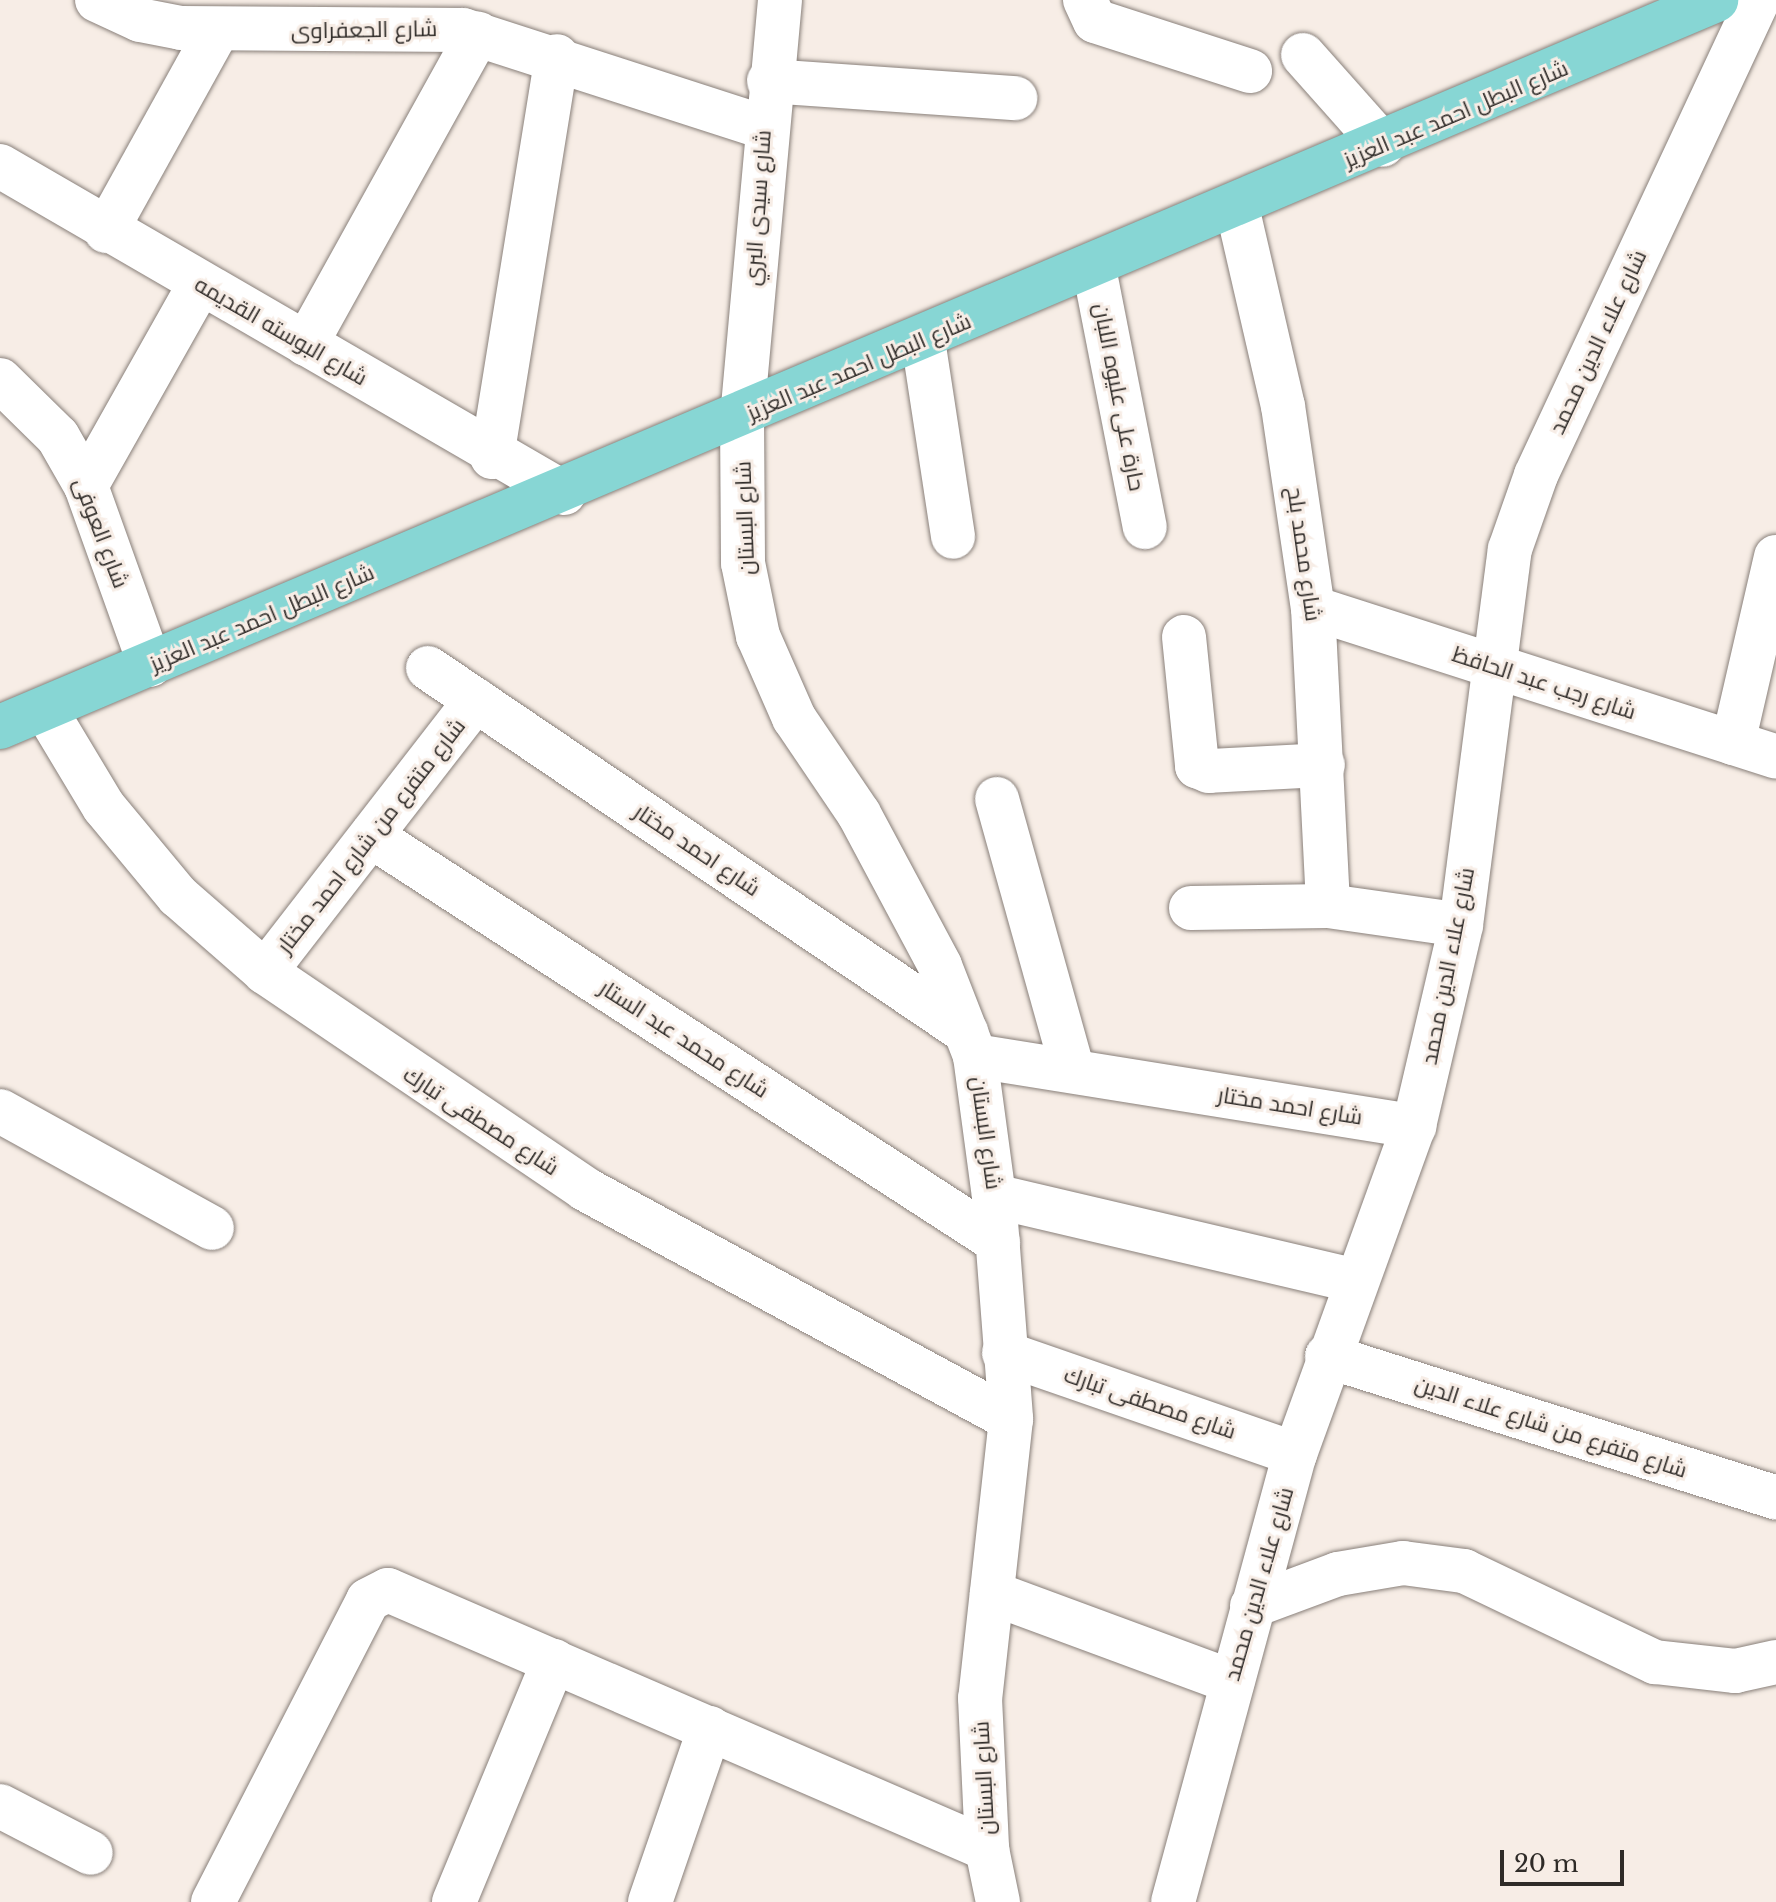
<!DOCTYPE html>
<meta charset="utf-8">
<style>
body{margin:0}
#map{position:relative;width:1776px;height:1902px;overflow:hidden;background:#f7ede6;font-family:"Libre Baskerville",Cairo,serif}
div>[style]{position:absolute}
[style*='--x']{left:calc(var(--x)*1px);top:calc(var(--y)*1px);width:calc(var(--w)*1px);rotate:calc(var(--a)*1deg)}
.roads{filter:drop-shadow(0 0 2px #89807a) drop-shadow(0 0 2px #89807a)}
.minor>*{height:44px;margin:-22px;padding:0 22px;transform-origin:22px;border-radius:22px;background:#fff}
.major>*{height:44px;margin:-22px;padding:0 22px;transform-origin:22px;border-radius:22px;background:#87d6d4}
span{translate:-50% -50%;white-space:nowrap;text-align:center;line-height:1.15;-webkit-text-stroke:6px #f7ede6;paint-order:stroke}
.street-label{font-size:22px;color:#2f2b28}
.scale{position:absolute;left:1500px;top:1850px;width:124px;height:36px;box-sizing:border-box;border:4px solid #2f2b28;border-top:0;padding-left:10px;font-size:24px;line-height:28px;white-space:nowrap;color:#2f2b28;-webkit-text-stroke:6px #f7ede6;paint-order:stroke}
</style>
<div id="map">
<div class="roads">
<div class="minor">
<div style="--x:97;--y:0;--w:47;--a:24.9"></div>
<div style="--x:140;--y:20;--w:42;--a:11"></div>
<div style="--x:181;--y:28;--w:282;--a:0.4"></div>
<div style="--x:463;--y:30;--w:316;--a:17.9"></div>
<div style="--x:780;--y:0;--w:419;--a:95.2"></div>
<div style="--x:742;--y:417;--w:146;--a:89.6"></div>
<div style="--x:743;--y:563;--w:75;--a:78.4"></div>
<div style="--x:758;--y:636;--w:90;--a:66.3"></div>
<div style="--x:794;--y:718;--w:116;--a:55.9"></div>
<div style="--x:859;--y:814;--w:172;--a:61.9"></div>
<div style="--x:940;--y:966;--w:97;--a:68.7"></div>
<div style="--x:975;--y:1056;--w:141;--a:82.3"></div>
<div style="--x:994;--y:1196;--w:224;--a:85.6"></div>
<div style="--x:1011;--y:1419;--w:281;--a:96.3"></div>
<div style="--x:980;--y:1698;--w:151;--a:87.3"></div>
<div style="--x:987;--y:1849;--w:54;--a:78.3"></div>
<div style="--x:1085;--y:0;--w:23;--a:65"></div>
<div style="--x:1095;--y:21;--w:163;--a:17.9"></div>
<div style="--x:1303;--y:55;--w:120;--a:48.4"></div>
<div style="--x:769;--y:81;--w:247;--a:4"></div>
<div style="--x:0;--y:166;--w:652;--a:30.1"></div>
<div style="--x:1237;--y:207;--w:204;--a:77"></div>
<div style="--x:1283;--y:406;--w:204;--a:81.6"></div>
<div style="--x:1313;--y:608;--w:298;--a:87.1"></div>
<div style="--x:106;--y:231;--w:229;--a:-61"></div>
<div style="--x:1094;--y:268;--w:264;--a:78.9"></div>
<div style="--x:923;--y:340;--w:199;--a:81.3"></div>
<div style="--x:306;--y:344;--w:355;--a:-61"></div>
<div style="--x:0;--y:380;--w:81;--a:44.5"></div>
<div style="--x:58;--y:437;--w:56;--a:60.3"></div>
<div style="--x:86;--y:486;--w:190;--a:70.3"></div>
<div style="--x:492;--y:457;--w:406;--a:-80.8"></div>
<div style="--x:86;--y:486;--w:232;--a:-60.6"></div>
<div style="--x:1313;--y:608;--w:486;--a:17.8"></div>
<div style="--x:1184;--y:637;--w:130;--a:84.2"></div>
<div style="--x:1197;--y:766;--w:13;--a:23"></div>
<div style="--x:1209;--y:771;--w:114;--a:-3"></div>
<div style="--x:428;--y:668;--w:650;--a:34.08"></div>
<div style="--x:45;--y:709;--w:114;--a:59"></div>
<div style="--x:104;--y:807;--w:116;--a:50.3"></div>
<div style="--x:178;--y:896;--w:116;--a:41.1"></div>
<div style="--x:265;--y:972;--w:387;--a:34.1"></div>
<div style="--x:585;--y:1189;--w:484;--a:28.4"></div>
<div style="--x:1733;--y:743;--w:191;--a:-77"></div>
<div style="--x:997;--y:799;--w:282;--a:74.4"></div>
<div style="--x:371;--y:836;--w:747;--a:32.92"></div>
<div style="--x:1191;--y:908;--w:137;--a:-0.8"></div>
<div style="--x:1328;--y:906;--w:134;--a:8.1"></div>
<div style="--x:265;--y:972;--w:344;--a:-52.2"></div>
<div style="--x:975;--y:1056;--w:445;--a:9.1"></div>
<div style="--x:0;--y:1111;--w:242;--a:28.9"></div>
<div style="--x:994;--y:1196;--w:372;--a:13.2"></div>
<div style="--x:1004;--y:1353;--w:308;--a:19.1"></div>
<div style="--x:1327;--y:1356;--w:471;--a:17.5"></div>
<div style="--x:992;--y:1593;--w:256;--a:20.3"></div>
<div style="--x:1252;--y:1606;--w:92;--a:-20.4"></div>
<div style="--x:1338;--y:1574;--w:66;--a:-9.6"></div>
<div style="--x:1403;--y:1563;--w:62;--a:7.5"></div>
<div style="--x:1464;--y:1571;--w:212;--a:25.5"></div>
<div style="--x:1655;--y:1662;--w:81;--a:6.4"></div>
<div style="--x:1735;--y:1671;--w:42;--a:-12.4"></div>
<div style="--x:0;--y:1806;--w:102;--a:27.3"></div>
<div style="--x:213;--y:1902;--w:339;--a:-62.8"></div>
<div style="--x:368;--y:1600;--w:22;--a:-27"></div>
<div style="--x:388;--y:1590;--w:653;--a:23.38"></div>
<div style="--x:454;--y:1902;--w:261;--a:-67.5"></div>
<div style="--x:650;--y:1902;--w:184;--a:-71"></div>
<div style="--x:1173;--y:1902;--w:464;--a:-74.8"></div>
<div style="--x:1295;--y:1454;--w:349;--a:-70.1"></div>
<div style="--x:1414;--y:1126;--w:206;--a:-76.8"></div>
<div style="--x:1461;--y:925;--w:379;--a:-82.6"></div>
<div style="--x:1510;--y:549;--w:78;--a:-70.6"></div>
<div style="--x:1536;--y:475;--w:524;--a:-64.95"></div>
</div>
<div class="major">
<div style="--x:0;--y:727;--w:1864;--a:-22.96"></div>
</div>
</div>
<div class="street-label">
<span style="left:364px;top:30px;rotate:-1deg">شارع الجعفراوى</span>
<span style="left:1456px;top:114px;rotate:-23deg">شارع البطل احمد عبد العزيز</span>
<span style="left:758px;top:208px;rotate:-86deg">شارع سيدى البري</span>
<span style="left:281px;top:331px;rotate:30deg">شارع البوسته القديمه</span>
<span style="left:1598px;top:342px;rotate:-65deg">شارع علاء الدين محمد</span>
<span style="left:859px;top:367px;rotate:-23deg">شارع البطل احمد عبد العزيز</span>
<span style="left:1119px;top:397px;rotate:79deg">حارة على عليوه اللبان</span>
<span style="left:745px;top:518px;rotate:-92deg">شارع البستان</span>
<span style="left:101px;top:533px;rotate:69deg">شارع العوفى</span>
<span style="left:1304px;top:554px;rotate:82deg">شارع محمد بلح</span>
<span style="left:262px;top:618px;rotate:-23deg">شارع البطل احمد عبد العزيز</span>
<span style="left:1544px;top:683px;rotate:18deg">شارع رجب عبد الحافظ</span>
<span style="left:371px;top:836px;rotate:-52deg">شارع متفرع من شارع احمد مختار</span>
<span style="left:697px;top:850px;rotate:34deg">شارع احمد مختار</span>
<span style="left:1448px;top:966px;rotate:-79deg">شارع علاء الدين محمد</span>
<span style="left:684px;top:1039px;rotate:33deg">شارع محمد عبد الستار</span>
<span style="left:1290px;top:1106px;rotate:9deg">شارع احمد مختار</span>
<span style="left:481px;top:1121px;rotate:33deg">شارع مصطفى تبارك</span>
<span style="left:986px;top:1133px;rotate:82deg">شارع البستان</span>
<span style="left:1150px;top:1403px;rotate:19deg">شارع مصطفى تبارك</span>
<span style="left:1551px;top:1427px;rotate:18deg">شارع متفرع من شارع علاء الدين</span>
<span style="left:1259px;top:1584px;rotate:-74deg">شارع علاء الدين محمد</span>
<span style="left:984px;top:1778px;rotate:-93deg">شارع البستان</span>
</div>
<div class="scale">20 m</div>
</div>
